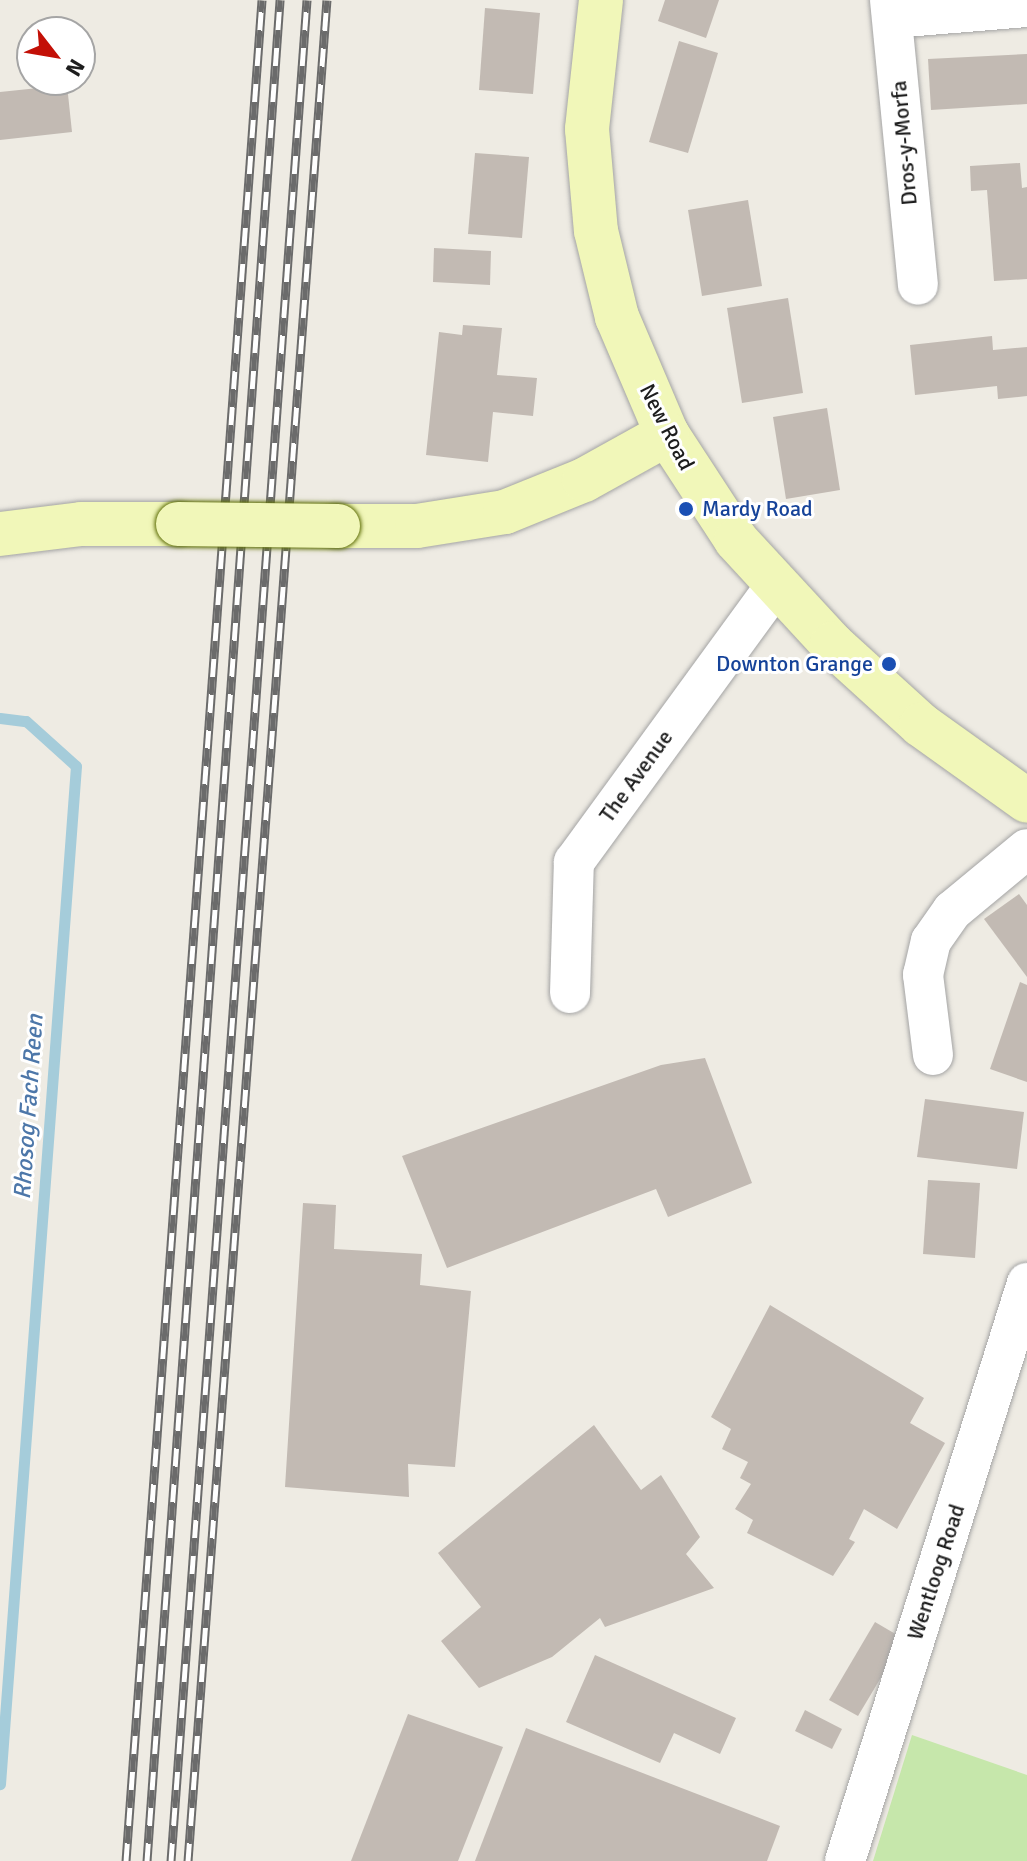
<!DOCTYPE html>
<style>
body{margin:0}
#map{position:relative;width:1027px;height:1861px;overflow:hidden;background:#eeebe3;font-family:Signika,sans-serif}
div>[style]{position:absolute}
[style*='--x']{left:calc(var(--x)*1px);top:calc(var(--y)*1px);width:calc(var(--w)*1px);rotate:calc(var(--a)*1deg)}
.grass>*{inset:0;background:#c6e7ab}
.stream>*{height:11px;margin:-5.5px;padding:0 5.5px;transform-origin:5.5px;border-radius:5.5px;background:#a5ccda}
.building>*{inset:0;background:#c2bab3}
.roads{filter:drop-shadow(0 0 2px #a4a4a4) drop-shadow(0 0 2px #a4a4a4)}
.street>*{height:40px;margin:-20px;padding:0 20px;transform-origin:20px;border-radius:20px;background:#fff}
.secondary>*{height:44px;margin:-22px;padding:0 22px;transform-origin:22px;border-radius:22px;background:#f1f7b9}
.rail>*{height:9px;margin-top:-4.5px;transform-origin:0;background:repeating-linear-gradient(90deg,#fff 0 18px,#6b6b6b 0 36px);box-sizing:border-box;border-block:2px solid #6b6b6b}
.bridges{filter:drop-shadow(0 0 2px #607009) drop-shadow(0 0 2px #607009)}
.secondary-bridge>*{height:44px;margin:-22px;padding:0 22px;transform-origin:22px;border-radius:22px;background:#f1f7b9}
.dots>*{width:22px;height:22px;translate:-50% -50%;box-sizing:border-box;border:4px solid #fff;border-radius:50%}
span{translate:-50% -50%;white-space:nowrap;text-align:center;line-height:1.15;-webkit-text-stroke:6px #fff;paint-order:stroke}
.street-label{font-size:22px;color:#1d1d1d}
.transit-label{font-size:22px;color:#164399}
.left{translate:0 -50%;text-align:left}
.right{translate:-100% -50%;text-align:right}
.water-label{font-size:24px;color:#4d77a9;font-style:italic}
.north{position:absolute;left:16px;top:16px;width:80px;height:80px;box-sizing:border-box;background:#fff;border:2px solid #a5a5a5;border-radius:50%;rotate:121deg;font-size:22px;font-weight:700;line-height:32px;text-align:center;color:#1d1d1d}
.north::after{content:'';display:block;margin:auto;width:28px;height:36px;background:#c31007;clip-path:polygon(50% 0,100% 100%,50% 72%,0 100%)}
</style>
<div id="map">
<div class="grass">
<div style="clip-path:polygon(912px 1735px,1027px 1775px,1027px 1861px,873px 1861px)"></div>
</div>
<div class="stream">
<div style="--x:0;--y:718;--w:26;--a:7"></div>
<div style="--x:26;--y:721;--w:67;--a:42"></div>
<div style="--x:76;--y:766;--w:1021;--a:94.27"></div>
</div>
<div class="building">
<div style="clip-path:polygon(665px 0,719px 0,706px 38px,658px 21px)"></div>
<div style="clip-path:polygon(485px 8px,540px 13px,533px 94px,479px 90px)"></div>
<div style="clip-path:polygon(679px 41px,718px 53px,688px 153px,649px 142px)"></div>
<div style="clip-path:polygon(1027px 54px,1027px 104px,931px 110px,928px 59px)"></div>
<div style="clip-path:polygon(67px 85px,72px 132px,0 140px,0 92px)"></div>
<div style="clip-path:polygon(475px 153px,529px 157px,522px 238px,468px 234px)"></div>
<div style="clip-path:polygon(1020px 163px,1022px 188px,1027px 187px,1027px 279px,994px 281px,987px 190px,971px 191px,970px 166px)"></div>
<div style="clip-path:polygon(748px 200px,762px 286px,702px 296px,688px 210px)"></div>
<div style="clip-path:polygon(434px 248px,491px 251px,490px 285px,433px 282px)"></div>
<div style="clip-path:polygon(788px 298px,803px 393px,742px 403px,727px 308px)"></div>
<div style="clip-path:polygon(463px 325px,502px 328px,497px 375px,537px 378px,533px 416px,493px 412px,488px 462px,426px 455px,439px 332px,462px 335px)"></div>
<div style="clip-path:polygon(992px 336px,993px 350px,1027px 347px,1027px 396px,998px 399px,997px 386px,915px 395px,910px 345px)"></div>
<div style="clip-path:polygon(827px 408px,840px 490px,786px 499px,773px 417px)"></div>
<div style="clip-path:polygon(1019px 894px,1027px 905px,1027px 977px,984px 919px)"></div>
<div style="clip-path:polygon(1020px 982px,1027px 985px,1027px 1082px,990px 1069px)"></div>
<div style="clip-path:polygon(705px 1058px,752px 1183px,668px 1217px,656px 1189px,447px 1268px,402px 1156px,661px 1065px)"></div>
<div style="clip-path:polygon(925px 1099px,1024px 1112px,1017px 1169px,917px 1157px)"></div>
<div style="clip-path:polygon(928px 1180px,980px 1183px,975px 1258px,923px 1254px)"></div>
<div style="clip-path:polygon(303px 1203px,336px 1205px,334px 1249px,422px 1254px,420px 1285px,471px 1291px,455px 1467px,408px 1464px,409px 1497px,285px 1487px)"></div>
<div style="clip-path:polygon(770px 1305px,924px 1398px,910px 1423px,945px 1443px,897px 1529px,864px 1509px,849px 1539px,855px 1542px,833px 1576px,747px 1533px,753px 1520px,735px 1509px,751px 1484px,740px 1478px,748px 1462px,722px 1449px,731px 1429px,711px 1417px)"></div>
<div style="clip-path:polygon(594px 1425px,641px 1490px,661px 1475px,700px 1537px,686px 1554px,714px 1588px,605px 1627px,600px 1618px,552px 1657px,479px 1688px,441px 1641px,481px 1607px,438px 1553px)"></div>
<div style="clip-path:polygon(875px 1622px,904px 1639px,858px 1716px,829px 1700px)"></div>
<div style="clip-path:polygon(595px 1655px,736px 1718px,720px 1754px,674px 1733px,660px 1763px,566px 1722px)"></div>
<div style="clip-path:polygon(805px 1710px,842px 1729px,832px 1749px,795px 1731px)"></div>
<div style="clip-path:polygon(408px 1714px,503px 1747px,458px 1861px,351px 1861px)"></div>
<div style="clip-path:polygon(526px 1728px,780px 1826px,767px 1861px,475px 1861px)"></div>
</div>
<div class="roads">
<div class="street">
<div style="--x:890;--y:0;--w:286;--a:84.4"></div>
<div style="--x:893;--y:18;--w:134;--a:-4.7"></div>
<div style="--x:570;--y:993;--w:131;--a:-88.3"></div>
<div style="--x:574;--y:862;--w:343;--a:-53.9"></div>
<div style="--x:933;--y:1055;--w:81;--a:-97.1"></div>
<div style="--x:923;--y:975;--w:35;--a:-77"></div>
<div style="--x:931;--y:941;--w:37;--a:-55"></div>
<div style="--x:952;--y:911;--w:97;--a:-39.6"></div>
<div style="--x:845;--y:1861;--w:606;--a:-72.52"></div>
</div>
<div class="secondary">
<div style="--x:601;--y:0;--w:130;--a:96.2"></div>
<div style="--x:587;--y:129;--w:102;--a:85"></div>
<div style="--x:596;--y:231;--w:89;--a:76.3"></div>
<div style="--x:617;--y:317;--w:127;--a:66.9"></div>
<div style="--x:667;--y:434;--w:126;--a:56.9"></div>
<div style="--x:736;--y:540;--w:142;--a:47.3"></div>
<div style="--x:832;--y:644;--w:120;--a:42.3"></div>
<div style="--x:921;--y:725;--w:130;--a:35.6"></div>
<div style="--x:338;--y:526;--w:79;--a:0"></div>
<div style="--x:417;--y:526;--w:89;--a:-9"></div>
<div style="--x:505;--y:512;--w:85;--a:-22.1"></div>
<div style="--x:584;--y:480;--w:95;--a:-29"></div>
<div style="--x:0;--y:534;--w:82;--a:-7"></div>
<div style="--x:81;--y:524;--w:97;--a:0"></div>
</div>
</div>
<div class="rail">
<div style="--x:126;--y:1861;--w:1866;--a:-85.82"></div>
<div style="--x:147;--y:1861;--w:1866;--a:-85.91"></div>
<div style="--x:171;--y:1861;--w:1866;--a:-85.82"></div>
<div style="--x:188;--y:1861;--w:1866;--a:-85.73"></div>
</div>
<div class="bridges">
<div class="secondary-bridge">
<div style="--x:178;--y:524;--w:160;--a:0.7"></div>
</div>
</div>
<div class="dots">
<div style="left:686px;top:509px;background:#1a4fb4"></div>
<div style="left:889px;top:664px;background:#1a4fb4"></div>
</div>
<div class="street-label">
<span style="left:904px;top:143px;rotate:-95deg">Dros-y-Morfa</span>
<span style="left:667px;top:427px;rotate:63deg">New Road</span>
<span style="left:636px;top:776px;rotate:-54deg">The Avenue</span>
<span style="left:936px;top:1572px;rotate:-72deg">Wentloog Road</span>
</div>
<div class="transit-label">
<span class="left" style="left:702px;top:509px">Mardy Road</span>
<span class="right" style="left:873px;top:664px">Downton Grange</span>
</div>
<div class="water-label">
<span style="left:29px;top:1107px;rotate:-86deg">Rhosog Fach Reen</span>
</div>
<div class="north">N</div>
</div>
